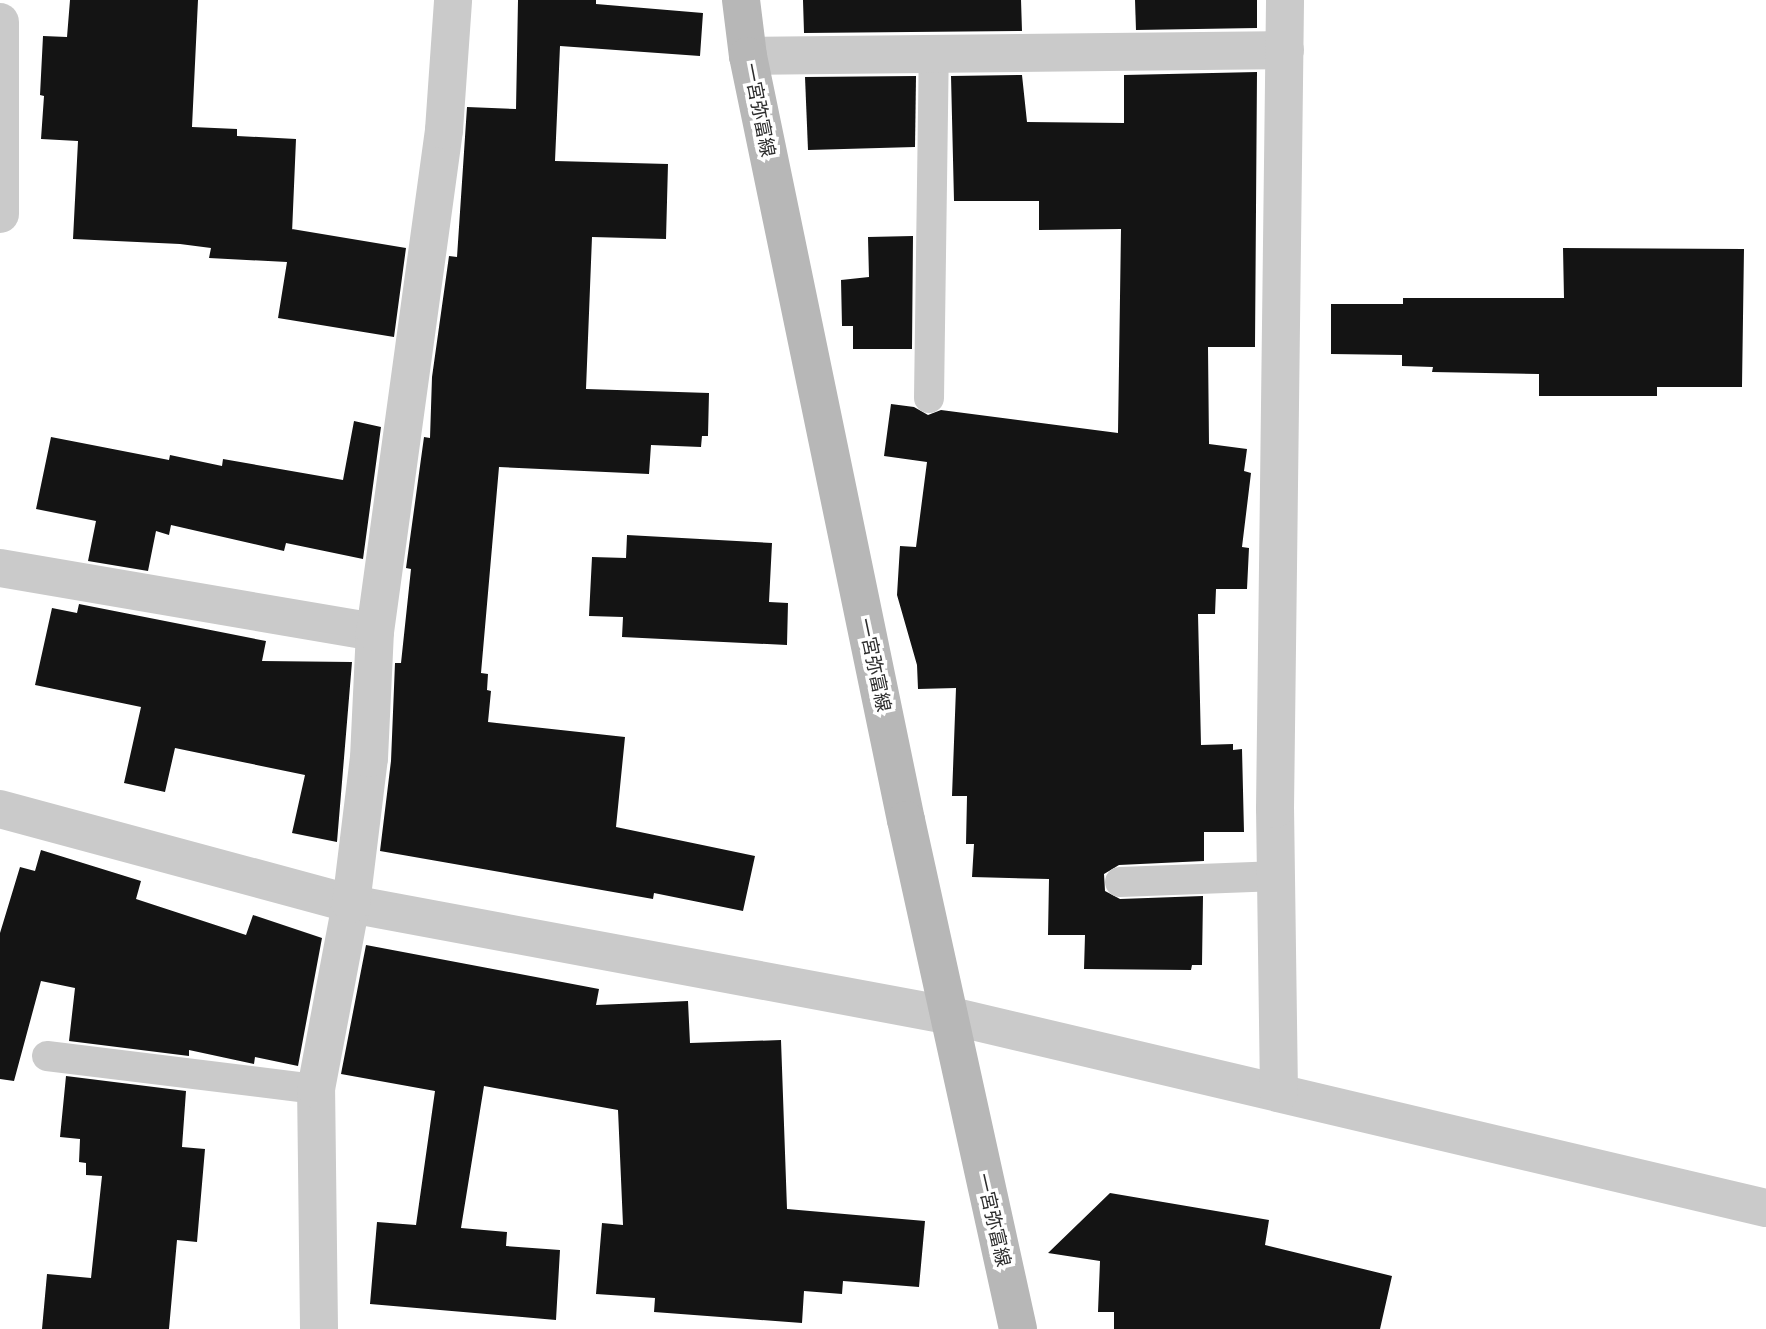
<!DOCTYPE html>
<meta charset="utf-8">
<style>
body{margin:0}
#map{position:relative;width:1766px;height:1329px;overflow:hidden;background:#fff;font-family:Rubik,"Noto Sans JP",sans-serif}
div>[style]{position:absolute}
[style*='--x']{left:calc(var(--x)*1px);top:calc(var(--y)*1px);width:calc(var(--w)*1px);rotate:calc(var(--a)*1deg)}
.building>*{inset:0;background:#141414}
.lane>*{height:30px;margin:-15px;padding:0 15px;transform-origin:15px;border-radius:15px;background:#cacaca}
.street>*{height:38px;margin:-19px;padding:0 19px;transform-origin:19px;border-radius:19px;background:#cacaca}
.secondary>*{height:38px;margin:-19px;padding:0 19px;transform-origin:19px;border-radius:19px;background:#b7b7b7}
span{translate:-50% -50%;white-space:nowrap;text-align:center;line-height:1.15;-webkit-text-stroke:7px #fff;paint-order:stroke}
.street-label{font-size:19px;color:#2d2d2d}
</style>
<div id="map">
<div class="building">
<div style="clip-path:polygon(70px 0,198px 0,192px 127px,237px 129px,237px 136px,296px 139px,292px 233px,292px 229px,406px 248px,394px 337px,278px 318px,287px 262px,209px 258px,211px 248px,180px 244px,73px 239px,78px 141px,41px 139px,44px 96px,40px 95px,43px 36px,67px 37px)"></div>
<div style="clip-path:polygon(518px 0,596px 0,596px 4px,703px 13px,700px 56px,560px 46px,555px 161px,668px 164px,666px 239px,592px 237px,586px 389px,709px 393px,708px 436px,702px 436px,701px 447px,651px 445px,649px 474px,499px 467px,481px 673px,488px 674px,487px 690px,491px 691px,488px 722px,625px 737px,616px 827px,755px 856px,743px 911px,654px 893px,653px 899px,380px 851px,391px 761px,395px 663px,401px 663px,411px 569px,406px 568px,424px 437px,430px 438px,432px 377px,449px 256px,457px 257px,467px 107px,516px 109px)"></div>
<div style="clip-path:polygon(803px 0,1021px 0,1022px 31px,804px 33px)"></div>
<div style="clip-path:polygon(1135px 0,1257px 0,1257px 28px,1136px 30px)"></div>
<div style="clip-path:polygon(1257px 72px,1255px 347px,1208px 347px,1209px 444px,1247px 449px,1244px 471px,1251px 473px,1242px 547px,1249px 548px,1247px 589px,1216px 589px,1215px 614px,1198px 614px,1201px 745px,1233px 744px,1233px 750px,1242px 749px,1244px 832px,1204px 832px,1204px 861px,1119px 865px,1104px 874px,1105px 891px,1120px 899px,1203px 896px,1202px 965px,1192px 965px,1191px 970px,1084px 969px,1085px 935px,1048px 935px,1049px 879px,972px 877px,974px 844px,966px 844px,967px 796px,952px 796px,956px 688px,918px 689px,917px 665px,897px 595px,900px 546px,916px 547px,927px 462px,884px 456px,891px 404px,914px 407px,928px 415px,941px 410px,1118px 433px,1121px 229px,1039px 230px,1039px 201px,954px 201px,951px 76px,1022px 75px,1027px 122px,1124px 123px,1124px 75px)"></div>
<div style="clip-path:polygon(916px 76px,915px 147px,808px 150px,805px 77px)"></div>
<div style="clip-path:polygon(913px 236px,912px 349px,853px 349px,853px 326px,842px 326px,841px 280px,869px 277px,868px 237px)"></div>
<div style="clip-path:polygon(1563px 248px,1744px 249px,1742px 387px,1657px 387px,1657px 396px,1539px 396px,1539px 374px,1432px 372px,1433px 367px,1402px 366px,1402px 355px,1331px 354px,1331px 304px,1403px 304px,1403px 298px,1564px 298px)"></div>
<div style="clip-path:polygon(354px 421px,381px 427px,363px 559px,286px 543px,284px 551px,171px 525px,169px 535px,156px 531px,148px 571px,88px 561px,96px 521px,36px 509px,51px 437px,169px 460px,170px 455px,222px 466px,223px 459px,343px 480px)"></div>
<div style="clip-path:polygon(627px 535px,772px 543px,769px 602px,788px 603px,787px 645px,622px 637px,623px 617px,589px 616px,592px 557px,626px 558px)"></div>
<div style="clip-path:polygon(79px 604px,266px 641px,262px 661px,352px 662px,337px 842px,292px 833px,305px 775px,175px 748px,165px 792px,124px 783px,141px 707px,35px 685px,52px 608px,77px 613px)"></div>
<div style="clip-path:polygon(41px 850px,141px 881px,136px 899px,246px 935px,253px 915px,322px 938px,298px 1066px,255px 1057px,254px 1064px,189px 1050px,189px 1056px,69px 1041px,75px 988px,41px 981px,14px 1081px,0 1079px,0 933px,20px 867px,35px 871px)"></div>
<div style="clip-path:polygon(366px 945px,599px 989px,596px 1005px,688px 1001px,690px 1043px,781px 1040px,787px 1209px,925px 1221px,919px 1287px,843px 1281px,842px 1294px,804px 1291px,802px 1323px,654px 1312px,655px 1298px,596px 1294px,602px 1223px,623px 1225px,618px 1110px,484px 1086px,461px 1228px,507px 1232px,506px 1246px,560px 1250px,556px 1320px,370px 1304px,377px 1222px,416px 1225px,435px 1091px,341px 1074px)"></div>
<div style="clip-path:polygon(66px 1076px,186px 1091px,182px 1147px,205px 1149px,197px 1242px,177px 1240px,169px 1329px,42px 1329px,47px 1274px,91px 1278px,102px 1176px,86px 1175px,86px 1163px,79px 1162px,80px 1139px,60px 1137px)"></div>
<div style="clip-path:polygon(1110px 1193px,1269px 1220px,1265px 1245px,1392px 1276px,1380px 1329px,1114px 1329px,1114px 1312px,1098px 1312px,1100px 1261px,1048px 1253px)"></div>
</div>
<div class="lane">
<div style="--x:929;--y:398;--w:344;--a:-89.2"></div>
<div style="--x:1120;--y:882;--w:156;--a:-2.2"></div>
<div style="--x:47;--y:1056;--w:271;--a:7"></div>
</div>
<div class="street">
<div style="--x:0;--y:22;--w:192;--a:90"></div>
<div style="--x:748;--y:56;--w:537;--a:-0.64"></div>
<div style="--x:0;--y:568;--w:380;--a:9.7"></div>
<div style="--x:0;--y:809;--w:364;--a:15.1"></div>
<div style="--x:351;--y:904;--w:606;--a:10.55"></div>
<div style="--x:947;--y:1015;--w:841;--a:13.26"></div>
<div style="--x:1279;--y:1093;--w:284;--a:-90.8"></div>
<div style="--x:1275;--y:809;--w:809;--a:-89.29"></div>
<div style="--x:319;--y:1329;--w:240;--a:-90.7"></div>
<div style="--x:316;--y:1089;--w:188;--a:-79.3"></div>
<div style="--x:351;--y:904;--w:147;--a:-83"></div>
<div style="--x:369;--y:758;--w:126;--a:-87.3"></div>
<div style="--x:375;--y:632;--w:507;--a:-82.17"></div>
<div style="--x:444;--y:130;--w:130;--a:-86"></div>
</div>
<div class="secondary">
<div style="--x:741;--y:0;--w:56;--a:82.9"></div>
<div style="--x:748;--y:56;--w:780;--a:78.32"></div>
<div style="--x:906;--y:820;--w:521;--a:77.59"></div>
</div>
<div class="street-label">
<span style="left:759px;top:110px;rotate:79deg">一宮弥富線</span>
<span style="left:874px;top:665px;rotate:78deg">一宮弥富線</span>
<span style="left:993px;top:1220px;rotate:77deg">一宮弥富線</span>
</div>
</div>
